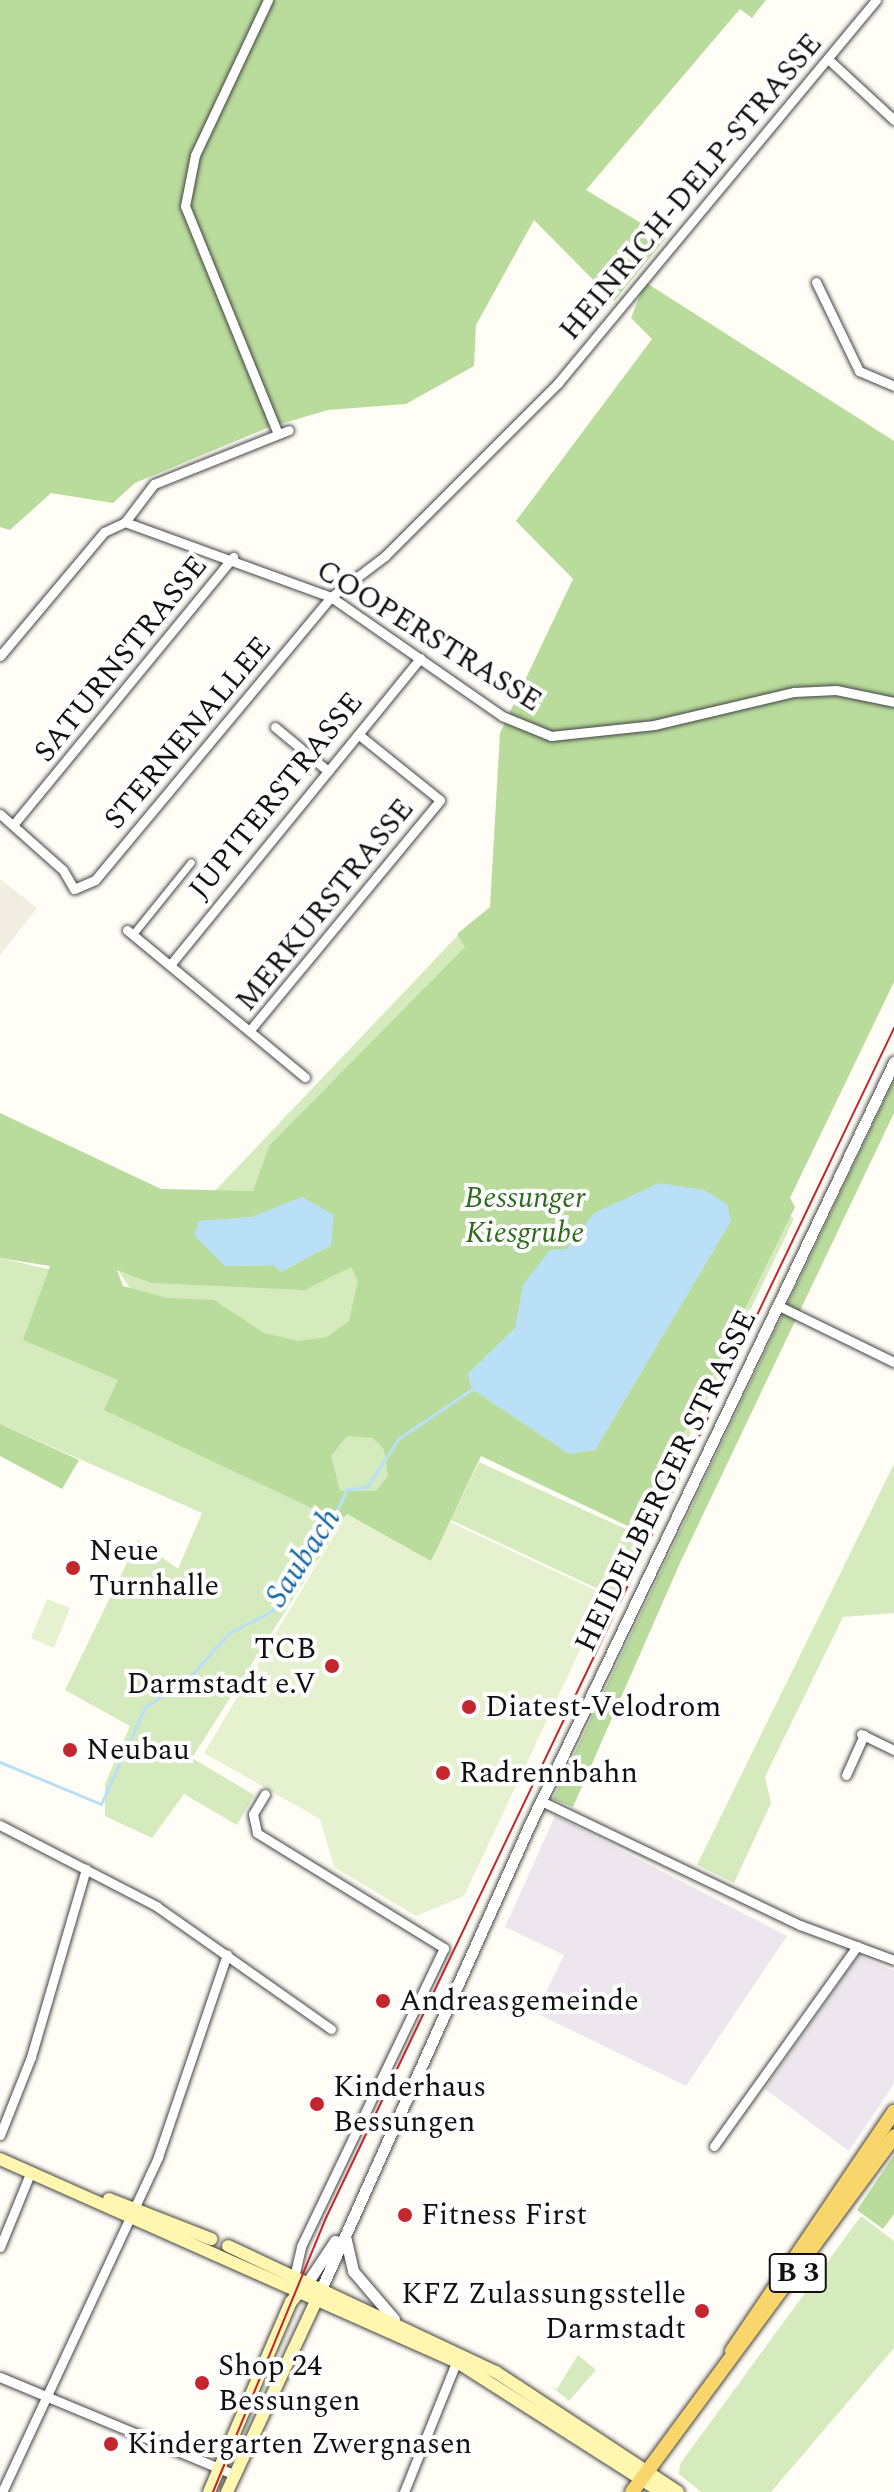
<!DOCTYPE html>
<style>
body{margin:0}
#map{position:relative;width:894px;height:2492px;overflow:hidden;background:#fffdf5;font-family:Spectral,serif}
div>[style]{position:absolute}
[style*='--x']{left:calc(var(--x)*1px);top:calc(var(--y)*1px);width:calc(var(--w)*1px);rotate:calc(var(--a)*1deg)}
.industrial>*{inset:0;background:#eee6ef}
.green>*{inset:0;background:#d5ebbd}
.forest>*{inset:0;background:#b9dc9c}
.pitch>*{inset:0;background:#e6f2cf}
.plaza>*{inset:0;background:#f1ede2}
.water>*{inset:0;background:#b9e0f7}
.stream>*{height:3px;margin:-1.5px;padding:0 1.5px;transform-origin:1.5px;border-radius:1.5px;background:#b9e0f7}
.roads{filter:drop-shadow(0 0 2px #444) drop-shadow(0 0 2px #444)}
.pedestrian>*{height:7px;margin:-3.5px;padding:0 3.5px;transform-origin:3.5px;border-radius:3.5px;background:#fff}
.minor>*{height:9px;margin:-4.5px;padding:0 4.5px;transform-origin:4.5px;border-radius:4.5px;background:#fff}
.tertiary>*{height:11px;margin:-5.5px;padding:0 5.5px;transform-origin:5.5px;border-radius:5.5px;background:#fff}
.secondary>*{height:12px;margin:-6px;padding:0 6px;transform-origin:6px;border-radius:6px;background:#fff6b0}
.primary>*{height:14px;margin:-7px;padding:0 7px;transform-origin:7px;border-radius:7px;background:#f9d66b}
.tram>*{height:2px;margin:-1px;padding:0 1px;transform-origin:1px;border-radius:1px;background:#c4262e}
.dots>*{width:22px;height:22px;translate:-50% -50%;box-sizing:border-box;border:4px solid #fff;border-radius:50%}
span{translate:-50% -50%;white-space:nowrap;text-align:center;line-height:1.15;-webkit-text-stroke:8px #fff;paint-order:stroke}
.shield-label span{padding:2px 6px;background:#fff;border:2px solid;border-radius:6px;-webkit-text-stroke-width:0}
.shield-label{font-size:28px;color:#111;font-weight:700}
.street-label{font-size:30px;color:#111}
.park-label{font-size:30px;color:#2f6b1f;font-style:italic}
.poi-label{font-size:30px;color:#111}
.left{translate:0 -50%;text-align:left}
.right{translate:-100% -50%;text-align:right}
.water-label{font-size:32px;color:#1768a6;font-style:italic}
</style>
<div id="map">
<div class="industrial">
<div style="clip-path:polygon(555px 1816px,787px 1936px,686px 2086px,536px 2013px,564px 1955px,505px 1927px)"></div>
<div style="clip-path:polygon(858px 1956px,894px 1971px,894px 2084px,849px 2151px,765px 2089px)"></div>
</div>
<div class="green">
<div style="clip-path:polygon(461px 932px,794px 1219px,644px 1531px,477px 1454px,351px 1508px,192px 1758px,254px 1795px,237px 1825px,184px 1794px,152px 1838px,105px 1816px,105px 1784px,130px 1726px,65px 1690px,138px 1540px,178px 1569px,202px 1513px,0 1424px,0 1258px,130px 1288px,117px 1269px,135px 1276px,169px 1189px,211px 1195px)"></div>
<div style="clip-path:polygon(479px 1462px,641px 1536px,613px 1596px,451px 1520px)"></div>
<div style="clip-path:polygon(894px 1464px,894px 1613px,843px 1617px,765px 1777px,771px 1803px,734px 1883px,697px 1865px)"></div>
<div style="clip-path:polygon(861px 2216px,894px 2241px,894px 2348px,771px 2492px,701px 2492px,679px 2474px,680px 2464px)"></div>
<div style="clip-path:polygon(578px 2355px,596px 2370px,569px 2401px,551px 2386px,557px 2389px)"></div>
</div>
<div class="forest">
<div style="clip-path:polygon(0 0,766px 0,752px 18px,740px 9px,586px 190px,666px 238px,614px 301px,534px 220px,476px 325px,474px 366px,406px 404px,328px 410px,267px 428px,135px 483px,113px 503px,51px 493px,10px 530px,0 527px)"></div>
<div style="clip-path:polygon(evenodd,645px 282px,894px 441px,894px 982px,790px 1198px,795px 1207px,636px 1530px,481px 1456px,431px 1562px,347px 1514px,339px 1521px,104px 1410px,118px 1380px,23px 1340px,50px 1266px,0 1258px,0 1113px,161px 1189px,253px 1191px,269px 1146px,465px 947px,457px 934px,490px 907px,500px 733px,573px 579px,516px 521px,652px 339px,631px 318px,645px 282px,251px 1217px,331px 1245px,281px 1272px,274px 1265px,225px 1266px,200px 1221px,251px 1217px,645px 282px,731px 1221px,595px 1450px,569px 1454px,472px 1389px,468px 1374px,515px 1328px,581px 1233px,731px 1221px,645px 282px,351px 1267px,358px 1281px,349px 1321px,327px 1337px,298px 1341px,264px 1333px,214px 1300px,167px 1298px,123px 1286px,117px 1270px,151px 1283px,305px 1290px,351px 1267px,645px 282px,347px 1436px,373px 1438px,384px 1449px,388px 1476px,376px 1491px,340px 1491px,331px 1456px,347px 1436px)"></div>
<div style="clip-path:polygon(894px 1080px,894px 1113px,680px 1563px,573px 1807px,553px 1799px)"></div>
<div style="clip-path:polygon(0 1424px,79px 1460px,62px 1489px,0 1456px)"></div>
<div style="clip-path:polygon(894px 2155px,894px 2214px,883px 2229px,857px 2210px)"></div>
</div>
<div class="pitch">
<div style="clip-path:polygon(347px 1514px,431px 1561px,450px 1522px,606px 1595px,464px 1896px,416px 1916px,334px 1867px,320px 1819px,204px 1753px)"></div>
<div style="clip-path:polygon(47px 1599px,70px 1608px,54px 1648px,31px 1638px)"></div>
</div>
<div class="plaza">
<div style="clip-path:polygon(0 879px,37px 908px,0 955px)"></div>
</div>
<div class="water">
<div style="clip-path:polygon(659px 1183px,704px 1190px,727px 1204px,731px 1221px,595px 1450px,569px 1454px,472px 1389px,468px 1374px,515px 1328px,523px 1285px,550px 1250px,567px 1249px,594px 1213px)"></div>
<div style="clip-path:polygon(302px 1197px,334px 1215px,331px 1245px,281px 1272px,274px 1265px,225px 1266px,194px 1235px,199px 1221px,251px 1217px)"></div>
</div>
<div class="stream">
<div style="--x:0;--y:1762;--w:109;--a:22.6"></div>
<div style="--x:101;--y:1804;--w:107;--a:-65.6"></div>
<div style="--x:145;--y:1707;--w:49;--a:-32.4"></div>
<div style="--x:186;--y:1681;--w:64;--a:-48.1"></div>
<div style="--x:229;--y:1633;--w:48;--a:-27.1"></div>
<div style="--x:272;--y:1611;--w:35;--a:-72"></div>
<div style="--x:283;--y:1578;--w:20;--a:-27"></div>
<div style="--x:301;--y:1569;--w:36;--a:-53"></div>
<div style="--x:323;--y:1540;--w:56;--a:-64.8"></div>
<div style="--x:347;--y:1489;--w:20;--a:-6"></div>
<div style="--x:367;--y:1487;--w:57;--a:-57.1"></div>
<div style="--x:398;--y:1439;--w:89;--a:-34"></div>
</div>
<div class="roads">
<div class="pedestrian">
<div style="--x:133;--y:934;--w:92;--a:-51.1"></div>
</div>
<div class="minor">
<div style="--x:268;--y:0;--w:171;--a:115.2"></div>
<div style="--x:195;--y:155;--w:52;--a:101.1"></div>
<div style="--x:185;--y:206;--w:246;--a:67.8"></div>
<div style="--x:828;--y:59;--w:90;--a:42.7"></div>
<div style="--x:816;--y:282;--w:99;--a:64.2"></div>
<div style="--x:859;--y:371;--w:38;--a:23"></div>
<div style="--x:125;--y:522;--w:48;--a:-52.7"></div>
<div style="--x:154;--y:484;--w:145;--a:-21.8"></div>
<div style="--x:0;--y:656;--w:162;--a:-50"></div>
<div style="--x:104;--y:532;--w:23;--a:-25"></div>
<div style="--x:125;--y:522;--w:219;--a:20"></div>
<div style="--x:331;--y:597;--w:208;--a:34.8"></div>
<div style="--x:502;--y:716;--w:53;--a:22.2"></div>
<div style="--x:551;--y:736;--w:104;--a:-6.1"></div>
<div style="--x:654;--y:725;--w:144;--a:-13.3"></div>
<div style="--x:794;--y:692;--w:42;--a:-2.7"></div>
<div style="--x:836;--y:690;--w:59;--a:11.7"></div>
<div style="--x:275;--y:727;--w:69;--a:39.7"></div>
<div style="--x:0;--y:814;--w:84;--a:41.6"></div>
<div style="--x:63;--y:870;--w:22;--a:60"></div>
<div style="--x:74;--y:889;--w:23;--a:-23"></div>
<div style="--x:95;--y:880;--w:368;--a:-50.2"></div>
<div style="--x:331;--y:597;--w:68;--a:-37.2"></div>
<div style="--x:385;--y:556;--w:245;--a:-45"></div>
<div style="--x:558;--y:383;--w:498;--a:-50.3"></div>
<div style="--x:13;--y:825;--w:347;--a:-50.6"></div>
<div style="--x:127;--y:930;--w:231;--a:39.6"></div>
<div style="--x:170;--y:965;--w:396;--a:-50.8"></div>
<div style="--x:250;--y:1030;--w:298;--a:-50.4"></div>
<div style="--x:440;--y:800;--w:105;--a:-141.2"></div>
<div style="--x:779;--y:1306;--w:128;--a:26"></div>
<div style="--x:861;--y:1734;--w:37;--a:26"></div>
<div style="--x:846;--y:1775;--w:44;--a:-65.8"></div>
<div style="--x:265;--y:1794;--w:23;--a:121"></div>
<div style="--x:253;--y:1814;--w:19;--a:78"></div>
<div style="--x:257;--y:1833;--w:220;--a:31.6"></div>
<div style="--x:444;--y:1948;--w:331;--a:115.6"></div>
<div style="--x:301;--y:2247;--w:37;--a:103"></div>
<div style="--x:541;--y:1801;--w:287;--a:25.6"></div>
<div style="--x:800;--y:1925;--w:100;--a:20.4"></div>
<div style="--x:0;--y:1825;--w:176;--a:27.4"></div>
<div style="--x:156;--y:1906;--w:214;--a:35.1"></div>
<div style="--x:0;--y:2135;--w:84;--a:-68.3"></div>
<div style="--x:31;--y:2057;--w:196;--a:-73.7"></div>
<div style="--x:714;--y:2146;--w:246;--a:-54.4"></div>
<div style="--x:0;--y:2247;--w:82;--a:-67.8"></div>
<div style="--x:0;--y:2377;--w:255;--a:22.6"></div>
<div style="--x:2;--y:2492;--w:370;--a:-65"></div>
<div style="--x:158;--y:2157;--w:214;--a:-71.2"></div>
<div style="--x:404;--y:2492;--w:144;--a:-68.1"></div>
</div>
<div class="tertiary">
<div style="--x:345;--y:2236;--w:36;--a:77"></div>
<div style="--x:353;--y:2271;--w:63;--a:49.5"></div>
<div style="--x:309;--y:2280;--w:47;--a:-56.3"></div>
<div style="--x:318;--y:2296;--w:515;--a:-65.82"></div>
<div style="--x:529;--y:1826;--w:847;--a:-64.46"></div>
</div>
<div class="secondary">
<div style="--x:0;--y:2159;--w:500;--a:23.95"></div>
<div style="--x:457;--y:2362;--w:242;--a:32.5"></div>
<div style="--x:109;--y:2199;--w:110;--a:21.4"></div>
<div style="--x:228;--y:2246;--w:296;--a:25.2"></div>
<div style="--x:496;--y:2372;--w:218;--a:33.4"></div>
<div style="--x:209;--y:2492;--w:207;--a:-66.7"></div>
<div style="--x:291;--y:2302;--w:21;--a:-51"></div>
<div style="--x:227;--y:2492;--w:215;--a:-65"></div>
</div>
<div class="primary">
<div style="--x:732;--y:2351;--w:289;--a:-55.9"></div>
<div style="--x:632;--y:2492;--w:442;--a:-53.6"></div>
</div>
</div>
<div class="tram">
<div style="--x:213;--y:2492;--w:294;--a:-67.6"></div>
<div style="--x:325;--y:2220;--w:1321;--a:-64.48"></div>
</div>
<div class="dots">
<div style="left:73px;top:1568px;background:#c4262e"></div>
<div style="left:332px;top:1666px;background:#c4262e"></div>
<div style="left:469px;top:1707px;background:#c4262e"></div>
<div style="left:70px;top:1750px;background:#c4262e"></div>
<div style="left:443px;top:1773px;background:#c4262e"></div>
<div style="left:383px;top:2001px;background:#c4262e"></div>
<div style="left:317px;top:2104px;background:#c4262e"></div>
<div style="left:405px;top:2215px;background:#c4262e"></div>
<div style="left:702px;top:2311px;background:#c4262e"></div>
<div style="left:202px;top:2383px;background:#c4262e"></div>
<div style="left:111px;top:2444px;background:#c4262e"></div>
</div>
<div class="shield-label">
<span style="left:798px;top:2273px">B 3</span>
</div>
<div class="street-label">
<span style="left:691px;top:187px;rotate:-50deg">HEINRICH-DELP-STRASSE</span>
<span style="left:429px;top:636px;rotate:32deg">COOPERSTRASSE</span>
<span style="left:121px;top:659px;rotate:-51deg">SATURNSTRASSE</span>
<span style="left:188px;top:733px;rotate:-50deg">STERNENALLEE</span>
<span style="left:276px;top:796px;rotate:-51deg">JUPITERSTRASSE</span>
<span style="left:325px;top:905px;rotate:-51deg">MERKURSTRASSE</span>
<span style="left:666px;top:1481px;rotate:-64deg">HEIDELBERGER STRASSE</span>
</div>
<div class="park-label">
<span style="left:525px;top:1215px">Bessunger<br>Kiesgrube</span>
</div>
<div class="poi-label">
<span class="left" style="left:89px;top:1568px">Neue<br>Turnhalle</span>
<span class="right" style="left:316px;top:1666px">TCB<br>Darmstadt e.V</span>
<span class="left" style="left:485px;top:1707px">Diatest-Velodrom</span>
<span class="left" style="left:86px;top:1750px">Neubau</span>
<span class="left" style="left:459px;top:1773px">Radrennbahn</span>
<span class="left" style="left:399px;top:2001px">Andreasgemeinde</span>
<span class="left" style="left:333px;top:2104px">Kinderhaus<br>Bessungen</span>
<span class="left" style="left:421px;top:2215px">Fitness First</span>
<span class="right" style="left:686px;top:2311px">KFZ Zulassungsstelle<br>Darmstadt</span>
<span class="left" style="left:218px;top:2383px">Shop 24<br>Bessungen</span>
<span class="left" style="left:127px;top:2444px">Kindergarten Zwergnasen</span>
</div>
<div class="water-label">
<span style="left:304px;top:1558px;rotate:-57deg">Saubach</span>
</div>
</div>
